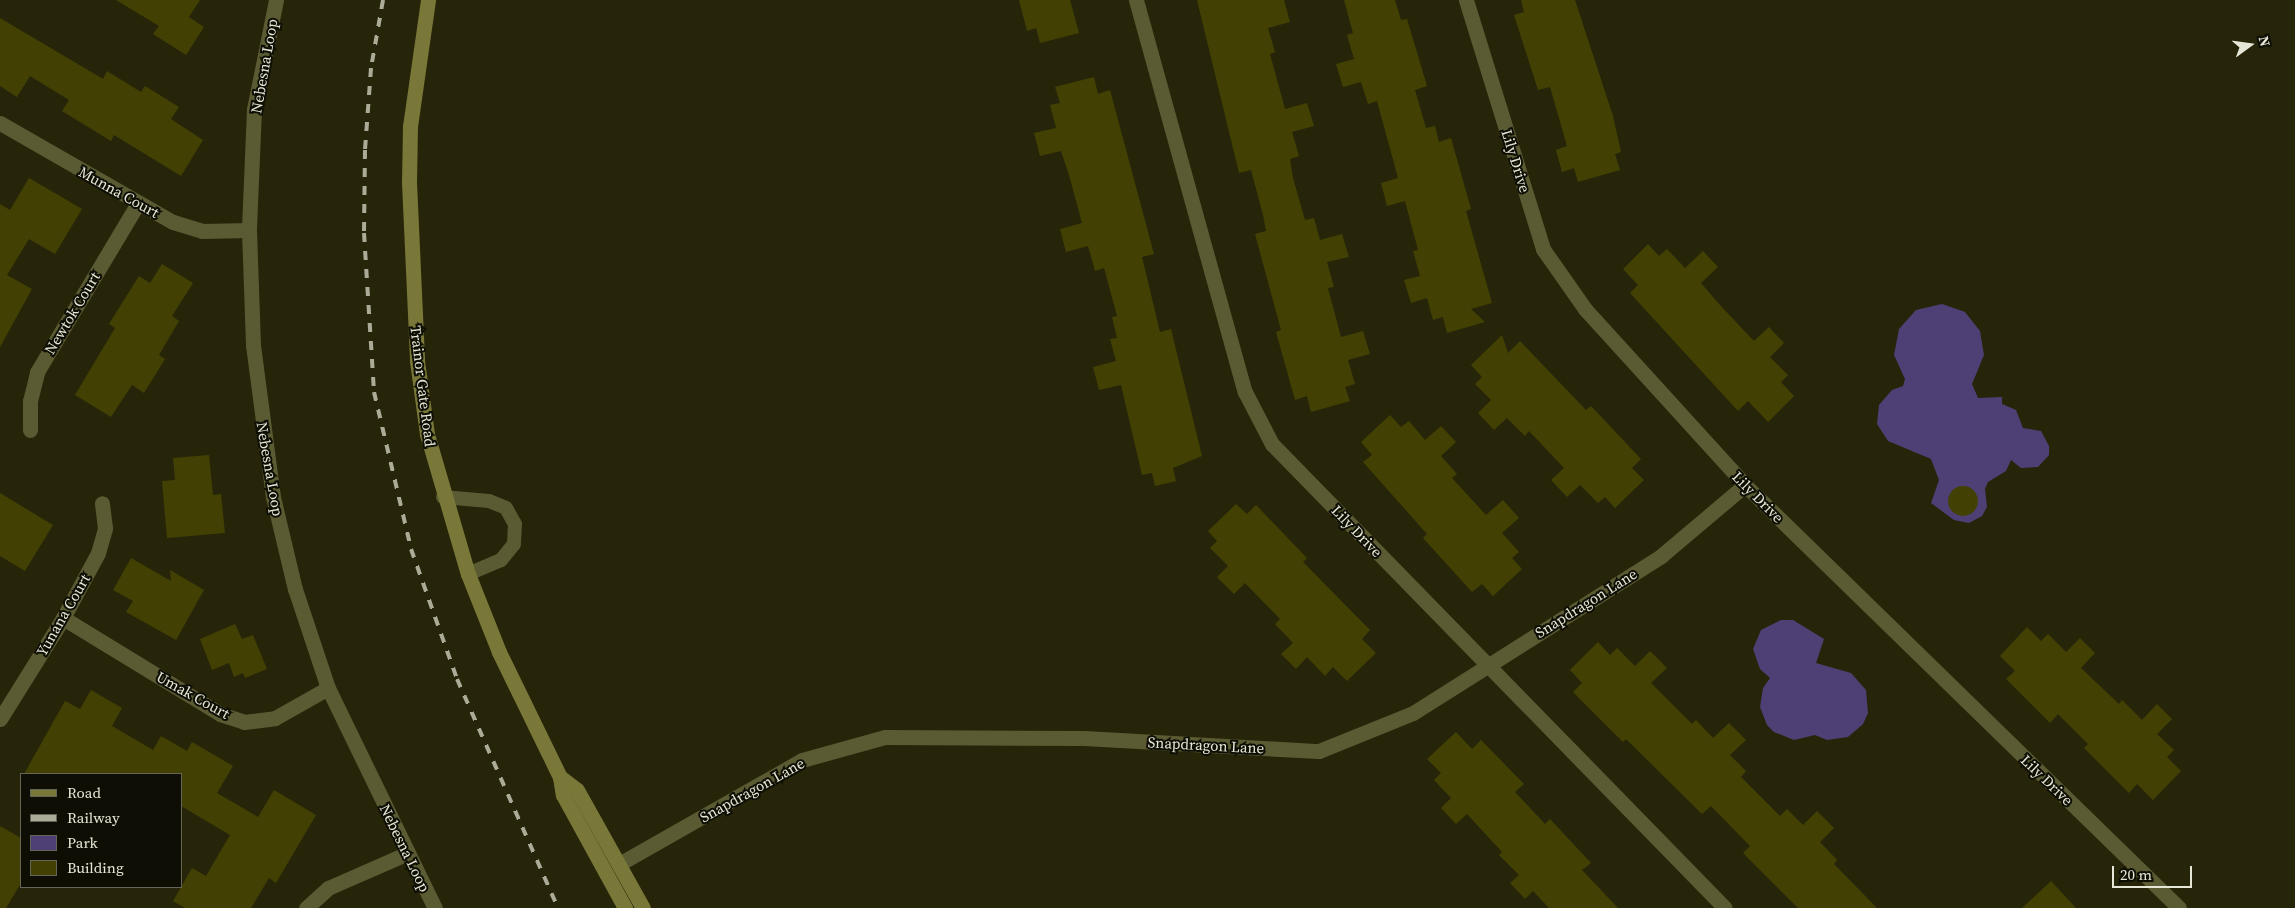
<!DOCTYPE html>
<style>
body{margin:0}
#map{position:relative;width:2295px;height:908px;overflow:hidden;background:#26250a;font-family:"Source Serif 4",serif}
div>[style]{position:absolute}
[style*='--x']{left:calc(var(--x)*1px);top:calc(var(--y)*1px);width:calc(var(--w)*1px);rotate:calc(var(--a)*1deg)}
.green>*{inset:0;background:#4e4075}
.building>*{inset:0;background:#424103}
.round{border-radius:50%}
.lane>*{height:14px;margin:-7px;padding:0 7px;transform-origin:7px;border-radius:7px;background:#5a5a33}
.street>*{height:15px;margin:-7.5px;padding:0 7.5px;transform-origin:7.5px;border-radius:7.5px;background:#5a5a33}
.secondary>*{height:15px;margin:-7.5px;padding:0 7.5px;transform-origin:7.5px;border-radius:7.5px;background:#797838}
.rail>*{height:4px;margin-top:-2px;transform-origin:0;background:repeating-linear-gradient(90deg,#acab98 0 9px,transparent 0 18px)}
span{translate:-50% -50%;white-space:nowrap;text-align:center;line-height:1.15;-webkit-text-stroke:4px #0e0e04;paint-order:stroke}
.street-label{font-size:15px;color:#e7e7d7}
.legend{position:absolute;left:20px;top:773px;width:162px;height:115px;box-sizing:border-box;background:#0e0e04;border:1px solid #656558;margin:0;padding:6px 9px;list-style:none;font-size:15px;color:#e7e7d7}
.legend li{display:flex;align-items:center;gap:10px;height:25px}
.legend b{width:25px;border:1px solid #656558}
.north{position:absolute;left:2225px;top:20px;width:50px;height:50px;-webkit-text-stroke:4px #0e0e04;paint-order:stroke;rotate:76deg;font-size:14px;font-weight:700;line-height:20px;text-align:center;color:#e7e7d7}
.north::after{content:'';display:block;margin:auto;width:18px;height:22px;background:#e7e7d7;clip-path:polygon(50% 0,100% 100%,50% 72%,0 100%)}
.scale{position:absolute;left:2112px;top:866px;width:80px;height:22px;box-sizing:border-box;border:2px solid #e7e7d7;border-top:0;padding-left:6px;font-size:15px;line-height:18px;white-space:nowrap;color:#e7e7d7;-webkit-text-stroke:4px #0e0e04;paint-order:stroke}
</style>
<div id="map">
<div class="green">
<div style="clip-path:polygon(1942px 304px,1965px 312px,1980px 331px,1984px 355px,1972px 384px,1978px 398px,2002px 397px,2002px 404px,2016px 410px,2023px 428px,2041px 431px,2049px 446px,2049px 455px,2038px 467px,2021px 468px,2011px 460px,2006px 471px,1988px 482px,1985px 489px,1987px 507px,1982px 516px,1969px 523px,1954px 520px,1931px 503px,1939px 480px,1931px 459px,1888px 441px,1877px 424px,1879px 405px,1892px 390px,1903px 386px,1905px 379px,1894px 355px,1899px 329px,1916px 310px)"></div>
<div style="clip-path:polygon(1781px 620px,1793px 620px,1824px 639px,1816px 663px,1851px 673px,1866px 690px,1868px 713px,1863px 724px,1848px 737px,1827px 740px,1815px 735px,1794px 740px,1774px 732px,1767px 725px,1760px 707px,1763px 688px,1770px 678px,1760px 669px,1753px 649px,1761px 630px)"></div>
</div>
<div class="building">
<div style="clip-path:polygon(116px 0,200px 0,189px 17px,204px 27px,186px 55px,153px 34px,159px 26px)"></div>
<div style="clip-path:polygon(1019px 0,1070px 0,1079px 33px,1040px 43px,1036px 28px,1027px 31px)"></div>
<div style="clip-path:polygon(1197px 0,1284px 0,1290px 22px,1268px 28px,1275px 52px,1270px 54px,1285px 109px,1307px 103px,1314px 126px,1292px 132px,1299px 156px,1290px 159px,1293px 178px,1305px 220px,1314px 218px,1320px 240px,1342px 234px,1349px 257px,1327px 262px,1334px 287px,1328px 288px,1341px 337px,1363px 331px,1370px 354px,1348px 360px,1355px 384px,1345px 387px,1350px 401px,1311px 412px,1307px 396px,1295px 400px,1276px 332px,1281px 330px,1255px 234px,1266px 231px,1263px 215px,1251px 170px,1239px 173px)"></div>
<div style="clip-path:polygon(1344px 0,1395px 0,1401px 20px,1407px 19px,1427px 86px,1415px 90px,1426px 128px,1435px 126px,1439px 142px,1451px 138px,1471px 209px,1466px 211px,1492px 303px,1471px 309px,1485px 322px,1447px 333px,1443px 317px,1433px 320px,1427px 298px,1411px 303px,1404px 280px,1420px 276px,1413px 251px,1418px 250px,1405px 201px,1387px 206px,1381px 183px,1398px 178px,1377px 101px,1368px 104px,1361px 82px,1343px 87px,1336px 64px,1354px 59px,1347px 35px,1353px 33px)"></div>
<div style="clip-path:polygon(1521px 0,1575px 0,1613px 116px,1621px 152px,1615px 154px,1620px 170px,1578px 182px,1574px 168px,1562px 172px,1556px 150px,1567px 146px,1550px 87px,1538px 90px,1521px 37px,1514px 15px,1524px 12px)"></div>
<div style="clip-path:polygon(0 18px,103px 79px,107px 71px,141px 92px,145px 86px,179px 107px,171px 119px,203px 140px,181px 176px,114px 135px,111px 141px,62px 111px,69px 100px,30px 76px,17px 97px,0 86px)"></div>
<div style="clip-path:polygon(1094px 77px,1098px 94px,1110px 90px,1154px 254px,1142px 257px,1160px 332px,1171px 329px,1202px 456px,1173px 468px,1176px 481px,1155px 486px,1152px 473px,1142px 475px,1121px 385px,1099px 390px,1093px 367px,1116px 361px,1110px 339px,1117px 338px,1112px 317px,1117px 316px,1104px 268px,1095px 271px,1088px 246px,1066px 252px,1060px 229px,1082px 223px,1069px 175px,1061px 151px,1040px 156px,1034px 133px,1056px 128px,1050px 105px,1060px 103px,1055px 87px)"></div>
<div style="clip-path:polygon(29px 178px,82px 209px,55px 254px,29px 239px,7px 275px,32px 289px,0 347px,0 204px,10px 210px)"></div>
<div style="clip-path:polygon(1648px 244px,1659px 256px,1667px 249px,1685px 268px,1703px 251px,1718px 267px,1701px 283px,1719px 304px,1754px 341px,1769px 327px,1784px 343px,1770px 357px,1788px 375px,1781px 382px,1794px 396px,1768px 422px,1748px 401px,1738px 411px,1630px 293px,1638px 285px,1623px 269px)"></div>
<div style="clip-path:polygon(162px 264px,193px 283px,172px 316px,179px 321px,159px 355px,165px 359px,144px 393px,132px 385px,111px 417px,75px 395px,115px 328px,109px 324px,139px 276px,150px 283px)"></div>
<div style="clip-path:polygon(1502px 335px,1508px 353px,1520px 341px,1586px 410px,1591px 406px,1641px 459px,1632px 468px,1644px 480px,1615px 508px,1605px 497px,1598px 503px,1580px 485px,1567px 497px,1551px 480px,1564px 468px,1529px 431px,1525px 436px,1507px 418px,1494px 430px,1478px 413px,1491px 400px,1475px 384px,1482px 377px,1471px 365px)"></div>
<div style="clip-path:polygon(1390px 415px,1401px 427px,1409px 421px,1425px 440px,1441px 426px,1456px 442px,1441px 456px,1457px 474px,1452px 478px,1486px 515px,1503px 500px,1519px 518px,1502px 533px,1519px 552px,1512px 558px,1522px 569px,1493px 596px,1482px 584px,1472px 592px,1423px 538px,1427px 534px,1363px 462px,1372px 455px,1361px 442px)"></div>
<div style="clip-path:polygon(209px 455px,213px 495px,221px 494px,225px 533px,167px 538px,162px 481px,175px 480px,173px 458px)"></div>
<div class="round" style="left:1948px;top:486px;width:30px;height:30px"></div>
<div style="clip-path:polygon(0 493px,53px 525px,25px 571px,0 556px)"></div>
<div style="clip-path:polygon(1236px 504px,1247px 514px,1256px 505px,1307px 558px,1303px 562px,1370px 630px,1362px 639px,1376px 653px,1347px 681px,1333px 667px,1325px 676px,1307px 657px,1296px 669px,1281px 654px,1293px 643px,1275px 624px,1280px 619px,1245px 583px,1234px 594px,1217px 577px,1228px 566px,1210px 548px,1217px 541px,1208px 531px)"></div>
<div style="clip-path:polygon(131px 558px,171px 581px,170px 570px,204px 590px,176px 640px,126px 612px,133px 601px,113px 590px)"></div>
<div style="clip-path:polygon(235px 624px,242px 639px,253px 635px,267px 669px,245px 678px,243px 673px,234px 677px,229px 663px,212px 670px,200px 639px)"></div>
<div style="clip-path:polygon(2027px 627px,2041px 641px,2048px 634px,2066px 652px,2080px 638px,2095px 653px,2081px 668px,2119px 704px,2122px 700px,2142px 720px,2157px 704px,2172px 719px,2157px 734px,2174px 750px,2167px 757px,2181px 771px,2153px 800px,2137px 784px,2129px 793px,2084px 748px,2088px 744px,2058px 714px,2050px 723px,2006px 679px,2015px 671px,2000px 656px)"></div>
<div style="clip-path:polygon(1598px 642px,1610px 655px,1617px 648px,1635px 666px,1650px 651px,1667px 668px,1651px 683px,1692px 724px,1696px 720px,1713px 738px,1729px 723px,1746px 740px,1730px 755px,1746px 771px,1741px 777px,1780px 816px,1787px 809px,1803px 825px,1817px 811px,1834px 828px,1820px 842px,1837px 860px,1834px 864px,1877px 908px,1798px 908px,1743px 853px,1750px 846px,1711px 806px,1702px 814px,1626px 739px,1623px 742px,1573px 692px,1582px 683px,1570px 670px)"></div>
<div style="clip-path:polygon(91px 690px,122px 708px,112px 726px,153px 750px,161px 736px,187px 751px,192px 742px,233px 766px,217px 793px,258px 817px,274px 790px,316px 815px,276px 883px,269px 878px,251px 908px,185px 908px,173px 901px,192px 868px,206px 876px,230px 835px,181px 806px,181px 774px,24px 774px,65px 701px,80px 709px)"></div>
<div style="clip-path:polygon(1456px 732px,1472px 749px,1481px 740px,1524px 784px,1515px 792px,1545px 824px,1550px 819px,1591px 863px,1582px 870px,1618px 908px,1549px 908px,1533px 891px,1525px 899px,1510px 883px,1519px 875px,1499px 855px,1502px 852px,1467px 814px,1456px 824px,1441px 808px,1451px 798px,1434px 780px,1441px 773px,1427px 759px)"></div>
<div style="clip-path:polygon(0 826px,21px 838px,21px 883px,6px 908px,0 908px)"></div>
<div style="clip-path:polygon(2051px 881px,2076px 908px,2022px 908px)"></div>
</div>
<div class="lane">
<div style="--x:443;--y:497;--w:46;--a:5"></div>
<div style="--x:489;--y:501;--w:18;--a:22"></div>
<div style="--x:506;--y:508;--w:18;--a:61"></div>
<div style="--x:515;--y:524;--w:20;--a:93"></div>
<div style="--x:514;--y:544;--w:21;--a:129"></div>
<div style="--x:501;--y:560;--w:36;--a:157"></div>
</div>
<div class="street">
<div style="--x:276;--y:0;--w:111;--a:101.4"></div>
<div style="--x:254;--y:109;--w:121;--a:92.4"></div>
<div style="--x:249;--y:230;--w:115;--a:88"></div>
<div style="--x:253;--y:345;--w:153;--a:82.5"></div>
<div style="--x:273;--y:497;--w:95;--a:76.6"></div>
<div style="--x:295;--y:589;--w:104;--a:71.6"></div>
<div style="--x:328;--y:688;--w:245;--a:64.1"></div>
<div style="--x:1136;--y:0;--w:407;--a:74.5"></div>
<div style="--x:1245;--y:392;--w:59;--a:62.6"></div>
<div style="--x:1272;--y:444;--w:648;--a:45.69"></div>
<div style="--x:1466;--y:0;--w:261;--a:72.8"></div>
<div style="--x:1543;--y:249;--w:73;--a:55"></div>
<div style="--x:1585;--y:309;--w:238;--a:47.7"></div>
<div style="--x:1745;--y:485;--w:606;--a:44.26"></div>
<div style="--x:0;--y:123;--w:199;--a:29.8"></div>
<div style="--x:173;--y:222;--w:30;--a:17"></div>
<div style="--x:202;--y:231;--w:47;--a:-1.2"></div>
<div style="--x:30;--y:430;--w:29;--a:-90"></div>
<div style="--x:30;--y:401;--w:30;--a:-76"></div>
<div style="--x:37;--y:372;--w:195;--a:-59.1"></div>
<div style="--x:63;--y:618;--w:184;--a:31.4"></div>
<div style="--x:220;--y:714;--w:25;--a:18"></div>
<div style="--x:244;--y:722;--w:31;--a:-7"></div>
<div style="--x:275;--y:718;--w:61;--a:-29.5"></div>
<div style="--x:0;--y:719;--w:119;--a:-58"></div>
<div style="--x:63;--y:618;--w:74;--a:-61.7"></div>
<div style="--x:98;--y:553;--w:26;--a:-74"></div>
<div style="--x:105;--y:528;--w:25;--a:-97"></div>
<div style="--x:619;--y:864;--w:210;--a:-29.6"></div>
<div style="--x:802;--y:760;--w:86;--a:-15.5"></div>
<div style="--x:885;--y:737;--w:199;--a:0.3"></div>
<div style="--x:1084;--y:738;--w:235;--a:3.2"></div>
<div style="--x:1319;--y:751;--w:101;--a:-22"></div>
<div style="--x:1413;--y:713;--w:294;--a:-32.3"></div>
<div style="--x:1661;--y:556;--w:110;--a:-40.2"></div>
<div style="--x:306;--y:908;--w:30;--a:-42"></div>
<div style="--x:328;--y:888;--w:87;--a:-23.6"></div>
</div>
<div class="secondary">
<div style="--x:428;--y:0;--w:127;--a:98.1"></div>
<div style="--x:410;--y:126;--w:56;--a:91"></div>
<div style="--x:409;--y:182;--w:179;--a:87.4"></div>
<div style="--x:417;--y:361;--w:74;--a:82.2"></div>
<div style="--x:427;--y:434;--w:146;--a:73.7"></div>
<div style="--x:468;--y:574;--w:84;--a:68.3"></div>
<div style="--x:499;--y:652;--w:139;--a:64"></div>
<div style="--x:560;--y:777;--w:18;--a:81"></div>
<div style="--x:563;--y:795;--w:129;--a:61.2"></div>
<div style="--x:560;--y:777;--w:21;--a:37"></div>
<div style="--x:577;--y:790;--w:135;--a:60.8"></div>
</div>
<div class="rail">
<div style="--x:383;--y:0;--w:69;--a:100"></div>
<div style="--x:371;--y:68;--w:82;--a:94.2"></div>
<div style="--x:365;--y:150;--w:83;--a:90.7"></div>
<div style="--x:364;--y:233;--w:159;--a:86.4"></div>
<div style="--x:374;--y:392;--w:161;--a:76.7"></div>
<div style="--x:411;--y:549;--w:138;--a:70.5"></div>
<div style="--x:457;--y:679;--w:250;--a:66.2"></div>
</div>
<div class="street-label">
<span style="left:264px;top:66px;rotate:-80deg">Nebesna Loop</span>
<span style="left:1516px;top:161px;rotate:73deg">Lily Drive</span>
<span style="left:119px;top:192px;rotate:29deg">Munna Court</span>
<span style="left:72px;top:313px;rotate:-59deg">Newtok Court</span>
<span style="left:423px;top:386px;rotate:83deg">Trainor Gate Road</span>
<span style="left:270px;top:469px;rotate:80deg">Nebesna Loop</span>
<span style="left:1758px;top:497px;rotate:45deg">Lily Drive</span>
<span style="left:1357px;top:531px;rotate:46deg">Lily Drive</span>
<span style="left:1586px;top:603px;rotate:-32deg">Snapdragon Lane</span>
<span style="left:63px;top:615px;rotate:-60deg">Yunana Court</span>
<span style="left:193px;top:695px;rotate:29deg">Umak Court</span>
<span style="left:1206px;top:745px;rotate:3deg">Snapdragon Lane</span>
<span style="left:2047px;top:780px;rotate:44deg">Lily Drive</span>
<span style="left:752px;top:790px;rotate:-29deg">Snapdragon Lane</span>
<span style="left:405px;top:848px;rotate:64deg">Nebesna Loop</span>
</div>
<ul class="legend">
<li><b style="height:6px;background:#797838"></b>Road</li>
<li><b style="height:6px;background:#acab98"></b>Railway</li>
<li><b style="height:14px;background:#4e4075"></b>Park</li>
<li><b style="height:14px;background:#424103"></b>Building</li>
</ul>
<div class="north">N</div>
<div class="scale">20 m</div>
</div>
